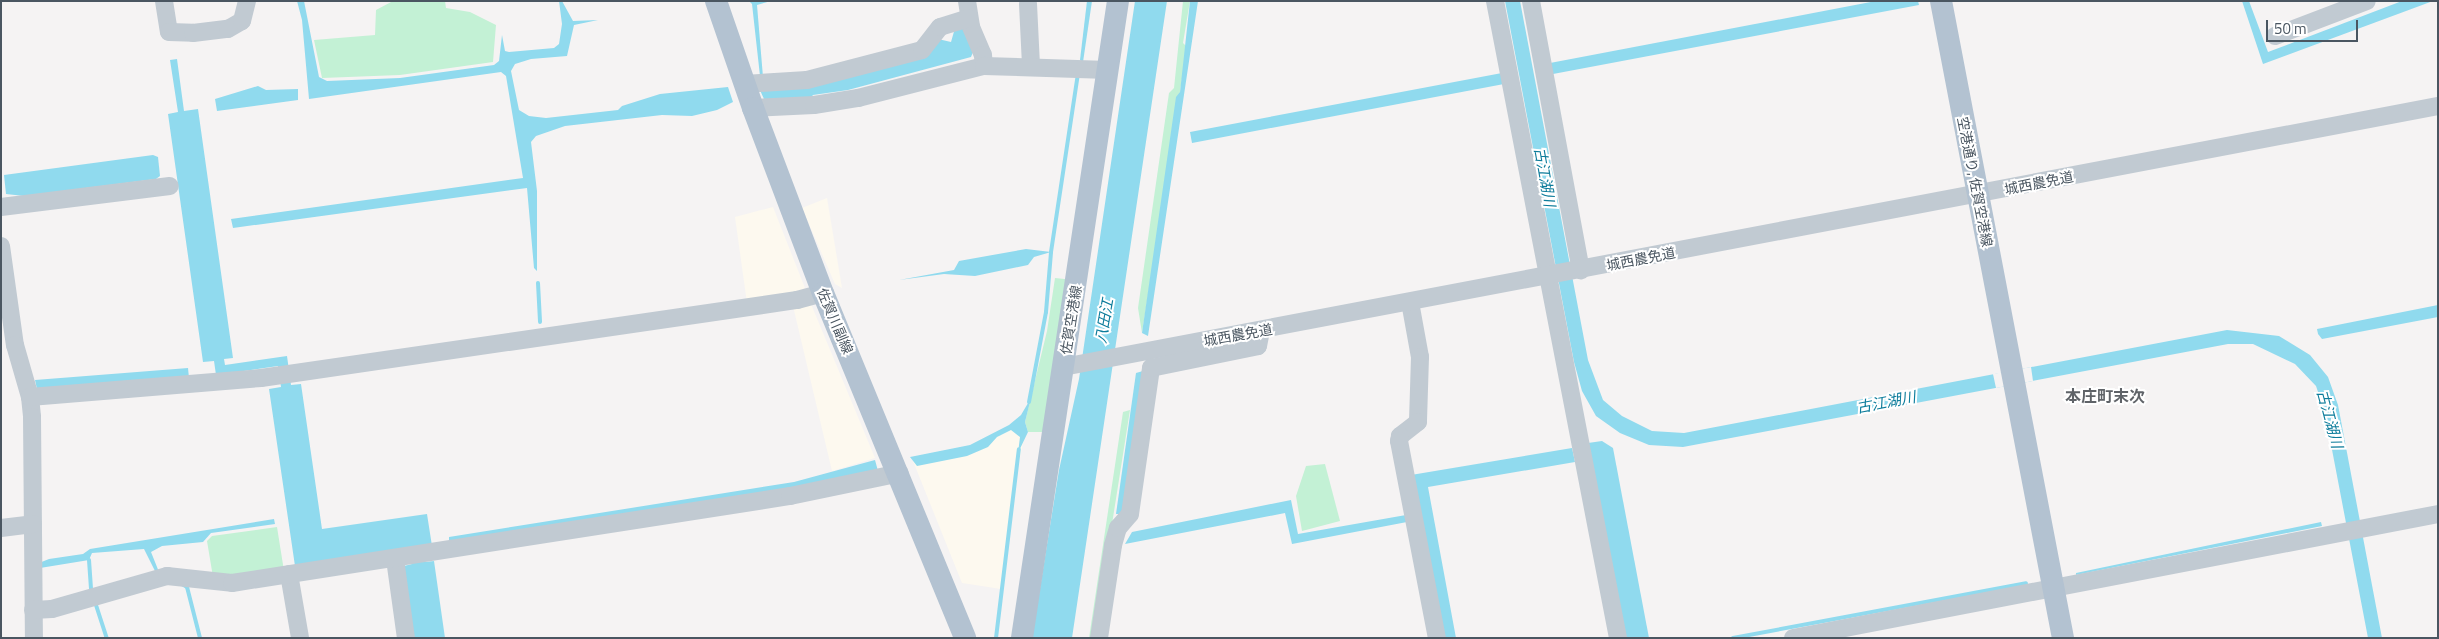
<!DOCTYPE html>
<meta charset="utf-8">
<style>
body{margin:0}
#map{position:relative;width:2439px;height:639px;overflow:hidden;background:#f5f3f3;font-family:"Titillium Web","Noto Sans JP",sans-serif}
div>[style]{position:absolute}
[style*='--x']{left:calc(var(--x)*1px);top:calc(var(--y)*1px);width:calc(var(--w)*1px);rotate:calc(var(--a)*1deg)}
.commercial>*{inset:0;background:#fdf9ef}
.green>*{inset:0;background:#c3f1d5}
.water>*{inset:0;background:#90daee}
.pier>*{inset:0;background:#f5f3f3}
.stream>*{height:4px;margin:-2px;padding:0 2px;transform-origin:2px;border-radius:2px;background:#90daee}
.minor>*{height:18px;margin:-9px;padding:0 9px;transform-origin:9px;border-radius:9px;background:#c1cad2}
.major>*{height:22px;margin:-11px;padding:0 11px;transform-origin:11px;border-radius:11px;background:#b3c2d1}
span{translate:-50% -50%;white-space:nowrap;text-align:center;line-height:1.15;-webkit-text-stroke:4px #fff;paint-order:stroke}
.street-label{font-size:14px;color:#4a5661}
.water-label{font-size:15px;color:#0c7c9b;font-style:italic}
.quarter-label{font-size:16px;color:#5f6368;font-weight:700}
.frame{position:absolute;inset:0;border:2px solid #4a5661;pointer-events:none}
.scale{position:absolute;left:2266px;top:20px;width:92px;height:22px;box-sizing:border-box;border:2px solid #4a5661;border-top:0;padding-left:6px;font-size:15px;line-height:18px;white-space:nowrap;color:#4a5661;-webkit-text-stroke:4px #fff;paint-order:stroke}
</style>
<div id="map">
<div class="commercial">
<div style="clip-path:polygon(827px 198px,842px 288px,835px 284px,802px 208px)"></div>
<div style="clip-path:polygon(773px 207px,805px 288px,792px 296px,747px 303px,735px 217px)"></div>
<div style="clip-path:polygon(811px 304px,875px 458px,832px 471px,793px 306px)"></div>
<div style="clip-path:polygon(1016px 425px,1026px 429px,1012px 495px,1001px 589px,962px 583px,913px 461px,974px 447px)"></div>
</div>
<div class="green">
<div style="clip-path:polygon(393px 1px,445px 1px,446px 8px,470px 12px,496px 25px,493px 62px,400px 75px,322px 78px,314px 40px,375px 35px,376px 10px)"></div>
<div style="clip-path:polygon(1183px 1px,1190px 1px,1183px 43px,1187px 47px,1142px 333px,1138px 308px,1169px 93px,1174px 88px)"></div>
<div style="clip-path:polygon(1055px 278px,1074px 280px,1046px 432px,1028px 432px,1025px 422px,1047px 331px)"></div>
<div style="clip-path:polygon(1130px 410px,1094px 638px,1089px 638px,1123px 412px)"></div>
<div style="clip-path:polygon(1325px 464px,1340px 521px,1302px 531px,1296px 496px,1306px 466px)"></div>
<div style="clip-path:polygon(277px 527px,284px 571px,213px 577px,207px 541px,212px 536px)"></div>
</div>
<div class="water">
<div style="clip-path:polygon(297px 1px,304px 1px,319px 77px,327px 81px,400px 78px,494px 65px,499px 61px,502px 35px,505px 51px,509px 52px,554px 48px,559px 44px,562px 24px,559px 1px,562px 1px,573px 21px,598px 20px,574px 25px,567px 56px,531px 59px,515px 64px,511px 71px,519px 110px,529px 116px,546px 118px,618px 110px,622px 106px,660px 94px,728px 87px,733px 102px,717px 110px,692px 116px,662px 115px,565px 126px,536px 136px,531px 142px,537px 191px,537px 271px,534px 268px,527px 188px,233px 228px,231px 219px,523px 178px,506px 76px,501px 72px,309px 99px,302px 20px)"></div>
<div style="clip-path:polygon(749px 1px,771px 1px,757px 5px,763px 77px,760px 76px,752px 4px)"></div>
<div style="clip-path:polygon(1087px 1px,1092px 1px,1083px 62px,1080px 60px)"></div>
<div style="clip-path:polygon(1135px 1px,1167px 1px,1072px 638px,1032px 638px,1059px 470px,1079px 379px)"></div>
<div style="clip-path:polygon(1190px 1px,1198px 1px,1148px 336px,1142px 333px,1176px 97px,1180px 92px)"></div>
<div style="clip-path:polygon(1505px 1px,1520px 1px,1588px 360px,1603px 400px,1622px 416px,1652px 431px,1684px 433px,2227px 330px,2279px 336px,2310px 355px,2328px 377px,2338px 405px,2382px 638px,2368px 638px,2325px 413px,2316px 386px,2295px 364px,2253px 344px,2228px 344px,1683px 447px,1649px 445px,1620px 433px,1596px 416px,1582px 391px,1574px 362px)"></div>
<div style="clip-path:polygon(1876px 1px,1918px 1px,1919px 5px,1553px 74px,1550px 63px)"></div>
<div style="clip-path:polygon(2242px 1px,2249px 1px,2268px 52px,2402px 1px,2433px 1px,2263px 64px)"></div>
<div style="clip-path:polygon(964px 26px,973px 52px,971px 57px,848px 90px,813px 95px,810px 99px,764px 99px,759px 88px,925px 58px,938px 39px,951px 42px,955px 28px)"></div>
<div style="clip-path:polygon(177px 59px,184px 111px,198px 109px,233px 358px,224px 359px,225px 365px,287px 356px,291px 385px,301px 384px,322px 529px,427px 514px,432px 546px,423px 547px,425px 562px,434px 561px,445px 638px,414px 638px,404px 566px,412px 564px,410px 549px,295px 566px,269px 389px,281px 387px,278px 366px,216px 375px,214px 361px,203px 362px,168px 114px,178px 112px,170px 60px)"></div>
<div style="clip-path:polygon(1502px 73px,1504px 84px,1192px 143px,1190px 132px)"></div>
<div style="clip-path:polygon(258px 86px,266px 90px,298px 89px,298px 100px,217px 111px,215px 99px)"></div>
<div style="clip-path:polygon(153px 155px,158px 157px,160px 176px,156px 179px,24px 196px,6px 194px,4px 175px)"></div>
<div style="clip-path:polygon(1026px 249px,1051px 252px,1034px 257px,1028px 265px,975px 276px,944px 274px,899px 280px,954px 270px,959px 261px)"></div>
<div style="clip-path:polygon(2438px 305px,2438px 317px,2322px 339px,2318px 334px,2317px 329px)"></div>
<div style="clip-path:polygon(188px 368px,189px 378px,37px 389px,35px 380px)"></div>
<div style="clip-path:polygon(1143px 371px,1122px 514px,1116px 514px,1136px 373px)"></div>
<div style="clip-path:polygon(1031px 398px,1025px 422px,1028px 432px,1018px 453px,1020px 437px,1011px 430px,997px 437px,988px 447px,967px 456px,917px 466px,910px 457px,970px 445px,1009px 425px,1021px 415px)"></div>
<div style="clip-path:polygon(1602px 441px,1613px 448px,1649px 638px,1626px 638px,1588px 443px)"></div>
<div style="clip-path:polygon(1572px 448px,1575px 462px,1428px 487px,1456px 638px,1442px 638px,1411px 475px)"></div>
<div style="clip-path:polygon(875px 460px,878px 471px,795px 488px,449px 545px,449px 537px,794px 482px)"></div>
<div style="clip-path:polygon(1291px 500px,1298px 534px,1406px 515px,1407px 522px,1292px 544px,1285px 513px,1125px 544px,1132px 532px)"></div>
<div style="clip-path:polygon(274px 519px,275px 524px,211px 533px,203px 542px,162px 546px,151px 552px,159px 572px,156px 573px,144px 549px,92px 553px,89px 560px,40px 568px,39px 563px,49px 559px,83px 554px,90px 549px)"></div>
<div style="clip-path:polygon(2321px 522px,2322px 526px,2076px 575px,2076px 573px)"></div>
</div>
<div class="pier">
<div style="clip-path:polygon(2031px 367px,2033px 381px,1996px 388px,1993px 374px)"></div>
</div>
<div class="stream">
<div style="--x:538;--y:283;--w:39;--a:87"></div>
<div style="--x:1029;--y:402;--w:92;--a:-79.3"></div>
<div style="--x:1046;--y:312;--w:60;--a:-85.2"></div>
<div style="--x:1051;--y:252;--w:180;--a:-81.4"></div>
<div style="--x:89;--y:560;--w:29;--a:86"></div>
<div style="--x:182;--y:584;--w:6;--a:31"></div>
<div style="--x:187;--y:587;--w:53;--a:75.7"></div>
<div style="--x:95;--y:602;--w:38;--a:72"></div>
<div style="--x:996;--y:638;--w:190;--a:-83.1"></div>
<div style="--x:1733;--y:638;--w:298;--a:-10.6"></div>
</div>
<div class="minor">
<div style="--x:164;--y:1;--w:31;--a:81"></div>
<div style="--x:169;--y:32;--w:24;--a:2"></div>
<div style="--x:193;--y:33;--w:35;--a:-7"></div>
<div style="--x:228;--y:29;--w:16;--a:-30"></div>
<div style="--x:242;--y:21;--w:21;--a:-76"></div>
<div style="--x:967;--y:1;--w:26;--a:81"></div>
<div style="--x:971;--y:27;--w:30;--a:67"></div>
<div style="--x:983;--y:55;--w:11;--a:85"></div>
<div style="--x:1495;--y:1;--w:649;--a:79.07"></div>
<div style="--x:1531;--y:1;--w:274;--a:79.5"></div>
<div style="--x:1028;--y:4;--w:62;--a:87.2"></div>
<div style="--x:2275;--y:36;--w:98;--a:-20.8"></div>
<div style="--x:744;--y:84;--w:63;--a:-3.6"></div>
<div style="--x:807;--y:80;--w:119;--a:-14.6"></div>
<div style="--x:922;--y:50;--w:29;--a:-52"></div>
<div style="--x:940;--y:27;--w:30;--a:-17"></div>
<div style="--x:753;--y:108;--w:61;--a:-2.8"></div>
<div style="--x:814;--y:105;--w:45;--a:-9"></div>
<div style="--x:858;--y:98;--w:130;--a:-14.3"></div>
<div style="--x:984;--y:66;--w:124;--a:1.8"></div>
<div style="--x:1;--y:207;--w:170;--a:-7.1"></div>
<div style="--x:1;--y:246;--w:100;--a:82"></div>
<div style="--x:15;--y:345;--w:54;--a:73.9"></div>
<div style="--x:30;--y:397;--w:20;--a:84"></div>
<div style="--x:32;--y:417;--w:221;--a:89.5"></div>
<div style="--x:1410;--y:302;--w:56;--a:79.7"></div>
<div style="--x:1420;--y:357;--w:65;--a:91.8"></div>
<div style="--x:1418;--y:422;--w:23;--a:142"></div>
<div style="--x:1400;--y:436;--w:5;--a:101"></div>
<div style="--x:1399;--y:441;--w:201;--a:79.1"></div>
<div style="--x:1063;--y:367;--w:1400;--a:-10.75"></div>
<div style="--x:30;--y:397;--w:232;--a:-4.7"></div>
<div style="--x:261;--y:378;--w:542;--a:-8.28"></div>
<div style="--x:797;--y:300;--w:27;--a:-15"></div>
<div style="--x:1;--y:528;--w:32;--a:-7"></div>
<div style="--x:395;--y:559;--w:80;--a:82.1"></div>
<div style="--x:289;--y:574;--w:65;--a:80.2"></div>
<div style="--x:33;--y:610;--w:19;--a:-3"></div>
<div style="--x:52;--y:609;--w:120;--a:-16"></div>
<div style="--x:167;--y:576;--w:65;--a:6.1"></div>
<div style="--x:232;--y:583;--w:565;--a:-8.86"></div>
<div style="--x:790;--y:496;--w:112;--a:-11.8"></div>
<div style="--x:1099;--y:638;--w:94;--a:-81.4"></div>
<div style="--x:1113;--y:545;--w:18;--a:-74"></div>
<div style="--x:1118;--y:528;--w:18;--a:-49"></div>
<div style="--x:1130;--y:514;--w:148;--a:-81.8"></div>
<div style="--x:1151;--y:368;--w:109;--a:-11.6"></div>
<div style="--x:1258;--y:346;--w:15;--a:-79"></div>
<div style="--x:1793;--y:638;--w:657;--a:-10.88"></div>
</div>
<div class="major">
<div style="--x:716;--y:1;--w:113;--a:70.9"></div>
<div style="--x:753;--y:108;--w:198;--a:69.3"></div>
<div style="--x:823;--y:293;--w:373;--a:67.6"></div>
<div style="--x:1941;--y:1;--w:649;--a:79.16"></div>
<div style="--x:1022;--y:638;--w:644;--a:-81.43"></div>
</div>
<div class="street-label">
<span style="left:1975px;top:182px;rotate:79deg">空港通り, 佐賀空港線</span>
<span style="left:2039px;top:183px;rotate:-11deg">城西農免道</span>
<span style="left:1641px;top:259px;rotate:-11deg">城西農免道</span>
<span style="left:1071px;top:320px;rotate:-81deg">佐賀空港線</span>
<span style="left:835px;top:321px;rotate:67deg">佐賀川副線</span>
<span style="left:1238px;top:335px;rotate:-10deg">城西農免道</span>
</div>
<div class="water-label">
<span style="left:1545px;top:177px;rotate:80deg">古江湖川</span>
<span style="left:1104px;top:321px;rotate:-80deg">八田江</span>
<span style="left:1886px;top:402px;rotate:-11deg">古江湖川</span>
<span style="left:2330px;top:419px;rotate:75deg">古江湖川</span>
</div>
<div class="quarter-label">
<span style="left:2105px;top:396px">本庄町末次</span>
</div>
<div class="frame"></div>
<div class="scale">50 m</div>
</div>
